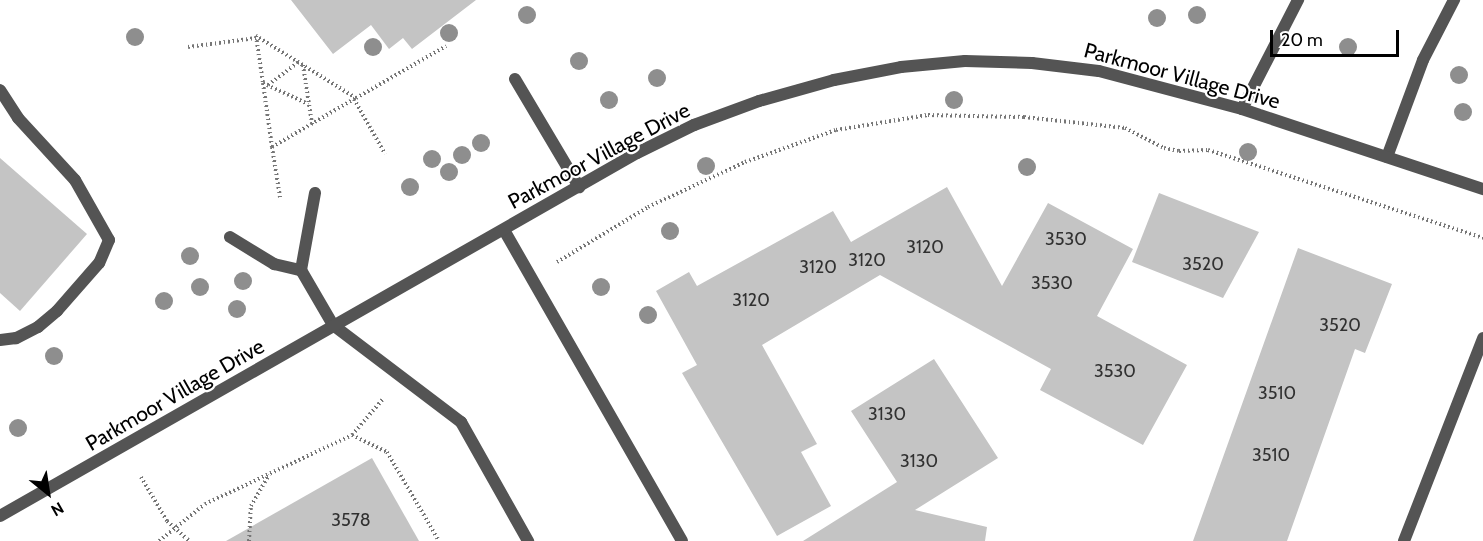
<!DOCTYPE html>
<style>
body{margin:0}
#map{position:relative;width:1483px;height:541px;overflow:hidden;background:#fff;font-family:Cabin,sans-serif}
div>[style]{position:absolute}
[style*='--x']{left:calc(var(--x)*1px);top:calc(var(--y)*1px);width:calc(var(--w)*1px);rotate:calc(var(--a)*1deg)}
.building>*{inset:0;background:#c4c4c4}
.path>*{height:4px;margin-top:-2px;transform-origin:0;background:repeating-linear-gradient(90deg,#767676 0 1.5px,transparent 0 4.5px)}
.service>*{height:12px;margin:-6px;padding:0 6px;transform-origin:6px;border-radius:6px;background:#545454}
.minor>*{height:12px;margin:-6px;padding:0 6px;transform-origin:6px;border-radius:6px;background:#545454}
.trees>*{width:18px;height:18px;margin:-9px;border-radius:50%;background:#8e8e8e}
span{translate:-50% -50%;white-space:nowrap;text-align:center;line-height:1.15;-webkit-text-stroke:4.5px #fff;paint-order:stroke}
.number-label{font-size:18px;color:#313131}
.number-label span{-webkit-text-stroke-width:0}
.street-label{font-size:21px;color:#000}
.north{position:absolute;left:18px;top:463px;width:60px;height:60px;-webkit-text-stroke:4px #fff;paint-order:stroke;rotate:150deg;font-size:16px;font-weight:700;line-height:24px;text-align:center;color:#000}
.north::after{content:'';display:block;margin:auto;width:21px;height:27px;background:#000;clip-path:polygon(50% 0,100% 100%,50% 72%,0 100%)}
.scale{position:absolute;left:1270px;top:30px;width:129px;height:27px;box-sizing:border-box;border:3px solid #000;border-top:0;padding-left:8px;font-size:18px;line-height:21px;white-space:nowrap;color:#000;-webkit-text-stroke:4px #fff;paint-order:stroke}
</style>
<div id="map">
<div class="building">
<div style="clip-path:polygon(291px 0,476px 0,412px 49px,403px 38px,389px 49px,371px 25px,333px 54px)"></div>
<div style="clip-path:polygon(0 158px,87px 234px,20px 311px,0 293px)"></div>
<div style="clip-path:polygon(947px 187px,1002px 286px,1048px 203px,1133px 249px,1097px 316px,1187px 365px,1143px 445px,1040px 390px,1051px 369px,880px 275px,762px 345px,817px 444px,801px 452px,831px 506px,777px 536px,682px 373px,697px 365px,656px 291px,689px 272px,697px 286px,833px 211px,851px 242px)"></div>
<div style="clip-path:polygon(1159px 193px,1259px 232px,1223px 298px,1132px 262px)"></div>
<div style="clip-path:polygon(1298px 248px,1392px 284px,1365px 353px,1355px 349px,1287px 541px,1193px 541px)"></div>
<div style="clip-path:polygon(934px 359px,998px 458px,915px 510px,987px 527px,985px 541px,803px 541px,897px 482px,851px 411px)"></div>
<div style="clip-path:polygon(372px 458px,419px 541px,226px 541px)"></div>
</div>
<div class="path">
<div style="--x:188;--y:47;--w:69;--a:-7.5"></div>
<div style="--x:303;--y:65;--w:60;--a:81.3"></div>
<div style="--x:263;--y:83;--w:50;--a:25"></div>
<div style="--x:268;--y:85;--w:38;--a:-37"></div>
<div style="--x:356;--y:98;--w:104;--a:-30"></div>
<div style="--x:354;--y:99;--w:63;--a:60.6"></div>
<div style="--x:272;--y:147;--w:97;--a:-30.3"></div>
<div style="--x:356;--y:98;--w:118;--a:-148.2"></div>
<div style="--x:256;--y:36;--w:48;--a:81.5"></div>
<div style="--x:263;--y:83;--w:65;--a:82"></div>
<div style="--x:272;--y:147;--w:51;--a:80.9"></div>
<div style="--x:557;--y:262;--w:106;--a:-31.1"></div>
<div style="--x:648;--y:207;--w:107;--a:-24.9"></div>
<div style="--x:745;--y:162;--w:96;--a:-19.4"></div>
<div style="--x:836;--y:130;--w:93;--a:-9.3"></div>
<div style="--x:928;--y:115;--w:96;--a:1.2"></div>
<div style="--x:1024;--y:117;--w:102;--a:6.2"></div>
<div style="--x:1125;--y:128;--w:44;--a:27.1"></div>
<div style="--x:1164;--y:148;--w:15;--a:11"></div>
<div style="--x:1179;--y:151;--w:29;--a:-2"></div>
<div style="--x:1208;--y:150;--w:289;--a:17.7"></div>
<div style="--x:352;--y:435;--w:39;--a:26"></div>
<div style="--x:387;--y:452;--w:103;--a:59.7"></div>
<div style="--x:141;--y:477;--w:51;--a:59.4"></div>
<div style="--x:167;--y:521;--w:30;--a:42"></div>
<div style="--x:159;--y:541;--w:59;--a:-38.8"></div>
<div style="--x:205;--y:504;--w:162;--a:-25.1"></div>
<div style="--x:352;--y:435;--w:48;--a:-49.3"></div>
<div style="--x:249;--y:541;--w:35;--a:-87"></div>
<div style="--x:251;--y:506;--w:36;--a:-60"></div>
</div>
<div class="service">
<div style="--x:515;--y:79;--w:126;--a:59.3"></div>
<div style="--x:0;--y:90;--w:33;--a:57"></div>
<div style="--x:18;--y:118;--w:84;--a:47.4"></div>
<div style="--x:75;--y:180;--w:69;--a:60.5"></div>
<div style="--x:109;--y:240;--w:25;--a:113"></div>
<div style="--x:99;--y:263;--w:64;--a:131.2"></div>
<div style="--x:57;--y:311;--w:25;--a:140"></div>
<div style="--x:38;--y:327;--w:25;--a:153"></div>
<div style="--x:16;--y:338;--w:16;--a:173"></div>
<div style="--x:1242;--y:109;--w:123;--a:-62.8"></div>
<div style="--x:315;--y:193;--w:78;--a:100.3"></div>
<div style="--x:301;--y:270;--w:64;--a:59.8"></div>
<div style="--x:230;--y:237;--w:52;--a:31.5"></div>
<div style="--x:274;--y:264;--w:28;--a:13"></div>
</div>
<div class="minor">
<div style="--x:1387;--y:157;--w:103;--a:-69.6"></div>
<div style="--x:1423;--y:60;--w:68;--a:-62.7"></div>
<div style="--x:504;--y:230;--w:358;--a:60.2"></div>
<div style="--x:333;--y:325;--w:161;--a:37.2"></div>
<div style="--x:461;--y:422;--w:137;--a:60.6"></div>
<div style="--x:0;--y:516;--w:733;--a:-29.68"></div>
<div style="--x:637;--y:153;--w:64;--a:-26.2"></div>
<div style="--x:694;--y:125;--w:69;--a:-20.3"></div>
<div style="--x:759;--y:101;--w:78;--a:-15.6"></div>
<div style="--x:834;--y:80;--w:68;--a:-11"></div>
<div style="--x:901;--y:67;--w:64;--a:-5.4"></div>
<div style="--x:965;--y:61;--w:67;--a:1.7"></div>
<div style="--x:1032;--y:63;--w:67;--a:6.8"></div>
<div style="--x:1099;--y:71;--w:148;--a:14.9"></div>
<div style="--x:1242;--y:109;--w:254;--a:18.4"></div>
<div style="--x:1404;--y:541;--w:218;--a:-68.7"></div>
</div>
<div class="trees">
<div style="left:527px;top:15px"></div>
<div style="left:1197px;top:15px"></div>
<div style="left:1157px;top:18px"></div>
<div style="left:449px;top:33px"></div>
<div style="left:135px;top:37px"></div>
<div style="left:373px;top:47px"></div>
<div style="left:1348px;top:47px"></div>
<div style="left:579px;top:61px"></div>
<div style="left:1459px;top:75px"></div>
<div style="left:657px;top:78px"></div>
<div style="left:609px;top:100px"></div>
<div style="left:954px;top:100px"></div>
<div style="left:1463px;top:112px"></div>
<div style="left:481px;top:143px"></div>
<div style="left:1248px;top:152px"></div>
<div style="left:462px;top:155px"></div>
<div style="left:432px;top:159px"></div>
<div style="left:706px;top:166px"></div>
<div style="left:1027px;top:167px"></div>
<div style="left:449px;top:172px"></div>
<div style="left:410px;top:187px"></div>
<div style="left:670px;top:231px"></div>
<div style="left:190px;top:256px"></div>
<div style="left:243px;top:281px"></div>
<div style="left:200px;top:287px"></div>
<div style="left:601px;top:287px"></div>
<div style="left:164px;top:301px"></div>
<div style="left:237px;top:309px"></div>
<div style="left:648px;top:315px"></div>
<div style="left:54px;top:356px"></div>
<div style="left:18px;top:428px"></div>
</div>
<div class="number-label">
<span style="left:1066px;top:239px">3530</span>
<span style="left:925px;top:247px">3120</span>
<span style="left:867px;top:260px">3120</span>
<span style="left:1203px;top:264px">3520</span>
<span style="left:818px;top:267px">3120</span>
<span style="left:1052px;top:283px">3530</span>
<span style="left:751px;top:300px">3120</span>
<span style="left:1340px;top:325px">3520</span>
<span style="left:1115px;top:371px">3530</span>
<span style="left:1277px;top:393px">3510</span>
<span style="left:887px;top:414px">3130</span>
<span style="left:1271px;top:455px">3510</span>
<span style="left:919px;top:461px">3130</span>
<span style="left:351px;top:520px">3578</span>
</div>
<div class="street-label">
<span style="left:1182px;top:76px;rotate:15deg">Parkmoor Village Drive</span>
<span style="left:599px;top:156px;rotate:-28deg">Parkmoor Village Drive</span>
<span style="left:175px;top:395px;rotate:-30deg">Parkmoor Village Drive</span>
</div>
<div class="north">N</div>
<div class="scale">20 m</div>
</div>
